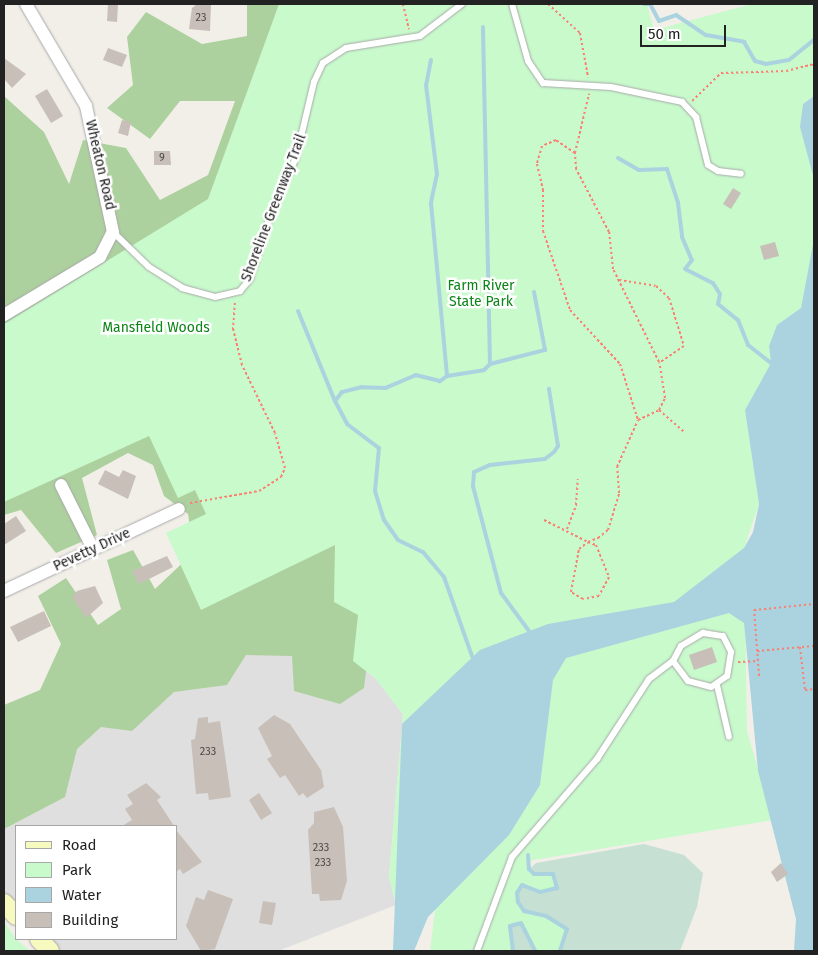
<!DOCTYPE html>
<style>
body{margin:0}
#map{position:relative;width:818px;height:955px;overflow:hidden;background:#f2efe9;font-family:"Fira Sans",sans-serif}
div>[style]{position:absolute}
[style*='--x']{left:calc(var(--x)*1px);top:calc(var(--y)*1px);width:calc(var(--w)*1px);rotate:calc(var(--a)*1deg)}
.residential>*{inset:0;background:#e0dfdf}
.forest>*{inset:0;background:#add19e}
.wetland>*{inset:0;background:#c6e0d4}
.park>*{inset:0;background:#c8facc}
.water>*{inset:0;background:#aad3df}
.stream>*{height:4px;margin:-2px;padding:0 2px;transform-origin:2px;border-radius:2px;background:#aad3df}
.building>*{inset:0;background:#c7bfb8}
.path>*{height:2px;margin-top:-1px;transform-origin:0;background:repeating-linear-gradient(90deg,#fa8072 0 2.5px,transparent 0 5px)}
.roads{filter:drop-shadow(0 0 1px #a9a9a9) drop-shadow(0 0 1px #a9a9a9)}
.lane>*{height:6px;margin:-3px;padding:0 3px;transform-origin:3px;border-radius:3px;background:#fff}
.street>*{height:12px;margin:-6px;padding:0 6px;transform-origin:6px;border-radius:6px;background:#fff}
.secondary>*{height:18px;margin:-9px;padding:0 9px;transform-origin:9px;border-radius:9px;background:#f7fabf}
span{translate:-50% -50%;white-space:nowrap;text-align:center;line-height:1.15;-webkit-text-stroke:5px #fff;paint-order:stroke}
.number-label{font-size:11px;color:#4b4948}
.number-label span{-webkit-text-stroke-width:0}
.street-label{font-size:14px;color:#222}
.park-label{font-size:14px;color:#0c8416}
.frame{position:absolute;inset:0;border:5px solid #222;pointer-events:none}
.legend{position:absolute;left:15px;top:825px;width:162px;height:115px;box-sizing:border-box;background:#fff;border:1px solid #a7a7a7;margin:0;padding:6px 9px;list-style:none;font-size:15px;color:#222}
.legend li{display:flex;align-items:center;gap:10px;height:25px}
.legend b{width:25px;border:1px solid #a7a7a7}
.scale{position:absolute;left:640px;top:25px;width:86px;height:22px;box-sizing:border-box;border:2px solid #222;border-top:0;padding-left:6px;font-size:15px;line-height:18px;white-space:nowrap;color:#222;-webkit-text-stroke:4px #fff;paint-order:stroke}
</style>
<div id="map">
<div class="residential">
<div style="clip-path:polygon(212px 633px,353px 661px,375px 678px,403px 714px,389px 876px,396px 905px,278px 951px,58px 951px,47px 939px,176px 939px,176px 826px,16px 826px,16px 905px,4px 892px,4px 787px)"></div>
</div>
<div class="forest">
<div style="clip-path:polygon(247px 4px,448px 4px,364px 688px,340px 704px,294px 691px,292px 656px,246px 655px,227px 685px,174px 692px,132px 731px,101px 727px,77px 749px,65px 797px,4px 829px,4px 705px,40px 690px,61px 644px,38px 596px,66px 578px,98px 625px,121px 609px,107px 560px,133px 550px,155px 589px,194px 552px,188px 514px,164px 496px,153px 465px,128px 453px,82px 478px,97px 535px,56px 553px,21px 510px,4px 515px,4px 96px,44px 132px,69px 184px,83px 140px,126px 148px,160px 200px,208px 175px,235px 101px,180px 101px,150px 139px,107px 108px,133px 85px,127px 37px,146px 12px,202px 44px,247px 36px)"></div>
</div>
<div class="wetland">
<div style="clip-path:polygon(644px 844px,684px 855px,703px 873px,697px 907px,680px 951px,497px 951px,514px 883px,536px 863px)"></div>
</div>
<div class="park">
<div style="clip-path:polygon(279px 4px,647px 4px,654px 30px,752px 4px,814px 4px,814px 96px,803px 104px,814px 175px,814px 240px,801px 308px,777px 325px,769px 346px,771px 363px,745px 410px,759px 504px,744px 548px,747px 731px,773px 820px,528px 861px,534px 874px,553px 874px,557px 888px,540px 892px,522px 885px,517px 893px,518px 902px,524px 911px,546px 916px,567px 929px,560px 951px,535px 951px,520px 923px,510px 926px,512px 951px,430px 951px,435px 910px,396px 905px,389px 876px,403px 714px,375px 678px,353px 661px,358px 615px,334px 602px,335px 545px,201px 610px,166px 533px,206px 514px,195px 490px,178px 498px,149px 436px,4px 502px,4px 324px,208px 199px)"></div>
<div style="clip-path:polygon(4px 922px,16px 939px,30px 951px,4px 951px)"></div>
</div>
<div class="water">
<div style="clip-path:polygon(814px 96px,814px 179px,800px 127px,803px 104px)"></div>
<div style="clip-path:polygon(814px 239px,814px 951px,794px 951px,796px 919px,758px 771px,744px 623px,729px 613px,566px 658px,553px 680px,540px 785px,509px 835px,428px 917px,414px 951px,393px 951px,402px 724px,480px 650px,548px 624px,674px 602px,744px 548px,753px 532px,759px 504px,745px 410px,771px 363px,769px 346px,777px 325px,801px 308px)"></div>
</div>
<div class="stream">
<div style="--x:644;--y:4;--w:6;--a:0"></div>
<div style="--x:650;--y:4;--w:19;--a:62"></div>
<div style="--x:659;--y:21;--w:18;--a:-19"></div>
<div style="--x:676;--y:15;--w:36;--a:34"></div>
<div style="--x:706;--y:35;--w:39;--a:10"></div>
<div style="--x:744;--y:42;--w:22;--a:60"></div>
<div style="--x:755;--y:61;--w:11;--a:15"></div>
<div style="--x:766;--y:64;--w:23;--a:-10"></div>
<div style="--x:789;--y:60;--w:32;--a:-39"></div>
<div style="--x:431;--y:60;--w:25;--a:101"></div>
<div style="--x:426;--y:85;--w:90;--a:83"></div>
<div style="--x:437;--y:174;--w:30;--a:102"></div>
<div style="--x:431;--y:203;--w:174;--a:84.7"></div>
<div style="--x:447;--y:376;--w:9;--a:144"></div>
<div style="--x:440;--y:381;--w:25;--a:-166"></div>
<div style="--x:416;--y:375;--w:33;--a:157"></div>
<div style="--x:386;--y:388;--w:24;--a:-178"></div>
<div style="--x:362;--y:387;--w:21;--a:166"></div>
<div style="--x:342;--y:392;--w:11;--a:128"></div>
<div style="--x:335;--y:401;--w:26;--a:62"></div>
<div style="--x:347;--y:424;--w:40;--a:37"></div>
<div style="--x:379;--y:448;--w:43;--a:95.3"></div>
<div style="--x:375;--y:491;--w:30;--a:73"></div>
<div style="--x:384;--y:520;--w:24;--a:55"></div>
<div style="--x:398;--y:540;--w:28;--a:26"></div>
<div style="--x:423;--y:552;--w:33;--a:50"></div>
<div style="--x:444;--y:577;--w:84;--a:70.5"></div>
<div style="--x:618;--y:158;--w:24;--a:30"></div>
<div style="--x:639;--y:170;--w:28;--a:-2"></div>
<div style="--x:667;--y:169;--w:36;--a:72"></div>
<div style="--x:678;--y:203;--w:34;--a:83"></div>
<div style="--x:682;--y:237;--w:25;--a:67"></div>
<div style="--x:692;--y:260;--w:11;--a:128"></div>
<div style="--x:685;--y:269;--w:31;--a:27"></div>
<div style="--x:713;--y:283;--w:13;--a:58"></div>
<div style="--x:720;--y:294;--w:10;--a:101"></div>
<div style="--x:718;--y:304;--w:26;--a:39"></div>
<div style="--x:738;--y:320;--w:27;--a:68"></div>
<div style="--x:748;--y:345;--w:29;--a:38"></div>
<div style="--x:298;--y:311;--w:97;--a:67.7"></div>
<div style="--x:490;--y:364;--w:57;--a:-14.3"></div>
<div style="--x:545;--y:350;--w:59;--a:-100.7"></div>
<div style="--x:447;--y:376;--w:37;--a:-9"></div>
<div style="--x:484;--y:370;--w:8;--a:-45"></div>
<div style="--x:490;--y:364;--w:337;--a:-91.2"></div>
<div style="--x:529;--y:631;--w:47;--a:-126.4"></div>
<div style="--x:501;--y:593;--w:111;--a:-104.7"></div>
<div style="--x:473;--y:486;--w:14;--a:-86"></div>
<div style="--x:474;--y:472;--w:17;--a:-24"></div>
<div style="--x:490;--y:465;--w:55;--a:-6.2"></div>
<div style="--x:545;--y:459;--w:11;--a:-38"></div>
<div style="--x:554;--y:452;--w:7;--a:-56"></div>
<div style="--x:558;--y:446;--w:58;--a:-99"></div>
<div style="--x:528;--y:855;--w:14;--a:86"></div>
<div style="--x:529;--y:869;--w:7;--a:45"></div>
<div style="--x:534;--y:874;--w:19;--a:0"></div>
<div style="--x:553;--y:874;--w:15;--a:74"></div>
<div style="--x:557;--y:888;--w:17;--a:167"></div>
<div style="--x:540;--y:892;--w:19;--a:-159"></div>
<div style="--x:522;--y:885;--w:9;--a:122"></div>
<div style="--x:517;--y:893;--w:9;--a:84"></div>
<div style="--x:518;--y:902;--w:11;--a:56"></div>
<div style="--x:524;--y:911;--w:23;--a:13"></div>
<div style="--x:546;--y:916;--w:25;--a:32"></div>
<div style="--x:567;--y:929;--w:23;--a:108"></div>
<div style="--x:513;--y:951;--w:25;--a:-97"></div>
<div style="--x:510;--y:926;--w:11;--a:-15"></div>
<div style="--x:521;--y:923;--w:31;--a:63"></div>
</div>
<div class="building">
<div style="clip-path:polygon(108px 4px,118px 4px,117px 22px,107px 21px)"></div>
<div style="clip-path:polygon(197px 4px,211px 4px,210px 31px,189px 29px,192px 8px)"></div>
<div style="clip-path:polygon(108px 48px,127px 55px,122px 67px,103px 60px)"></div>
<div style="clip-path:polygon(4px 58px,26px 74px,12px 88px,4px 79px)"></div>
<div style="clip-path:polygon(47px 89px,63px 116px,51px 123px,35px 96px)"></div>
<div style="clip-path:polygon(122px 120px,131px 122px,128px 136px,118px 133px)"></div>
<div style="clip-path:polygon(154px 151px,170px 151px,171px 165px,154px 165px)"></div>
<div style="clip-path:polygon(733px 188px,741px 193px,731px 209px,723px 204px)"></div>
<div style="clip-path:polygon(775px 242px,779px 256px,764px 260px,760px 246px)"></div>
<div style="clip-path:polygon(105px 470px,119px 477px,123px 470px,136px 476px,128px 499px,98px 484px)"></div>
<div style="clip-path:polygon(16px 516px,26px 531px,4px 545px,4px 524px)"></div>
<div style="clip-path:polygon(167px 556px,173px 567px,139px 584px,132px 571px)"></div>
<div style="clip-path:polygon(95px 586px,103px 603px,86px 618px,72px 597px,77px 591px)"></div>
<div style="clip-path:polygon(44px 611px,51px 626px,18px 642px,10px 627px)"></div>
<div style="clip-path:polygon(712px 647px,717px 662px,694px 670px,689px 655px)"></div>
<div style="clip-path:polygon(274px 715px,290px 724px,321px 770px,324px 787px,307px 798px,303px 793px,299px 796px,285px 775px,280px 778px,267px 759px,272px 756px,258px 728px)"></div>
<div style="clip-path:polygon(208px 717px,208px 723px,220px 721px,231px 797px,209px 800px,208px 793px,196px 794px,191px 740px,195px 739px,198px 718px)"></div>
<div style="clip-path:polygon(146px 783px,161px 797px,157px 800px,174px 826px,122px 826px,132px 820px,125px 809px,133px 804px,127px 795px)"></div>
<div style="clip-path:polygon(259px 793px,272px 813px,261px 820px,249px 800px)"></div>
<div style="clip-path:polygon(334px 807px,343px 827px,347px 881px,341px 900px,320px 901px,319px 894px,312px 894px,308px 830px,314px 823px,314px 812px)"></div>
<div style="clip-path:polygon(176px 830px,202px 862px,183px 874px,180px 869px,176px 872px)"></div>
<div style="clip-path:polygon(781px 863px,788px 874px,777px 882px,771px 872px)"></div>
<div style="clip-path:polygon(208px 890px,233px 899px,215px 949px,201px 951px,186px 926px,196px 897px,204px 900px)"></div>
<div style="clip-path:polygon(263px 901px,276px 903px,272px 925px,259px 923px)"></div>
</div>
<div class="path">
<div style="--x:403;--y:4;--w:26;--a:77"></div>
<div style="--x:548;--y:4;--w:43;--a:42.2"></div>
<div style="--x:580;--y:33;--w:45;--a:79.7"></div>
<div style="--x:692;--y:101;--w:40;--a:-44"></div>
<div style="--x:721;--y:73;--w:65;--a:-1.8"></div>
<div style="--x:786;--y:71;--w:29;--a:-14"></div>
<div style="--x:575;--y:153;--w:23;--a:-146"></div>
<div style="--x:556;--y:140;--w:15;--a:157"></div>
<div style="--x:542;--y:146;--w:19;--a:106"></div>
<div style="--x:537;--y:164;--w:27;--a:77"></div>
<div style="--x:543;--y:190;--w:41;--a:90"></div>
<div style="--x:543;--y:231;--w:83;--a:71.1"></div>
<div style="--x:570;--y:310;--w:74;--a:47.2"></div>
<div style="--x:620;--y:364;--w:59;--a:72.2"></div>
<div style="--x:619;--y:280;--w:37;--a:9"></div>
<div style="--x:656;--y:286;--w:18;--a:43"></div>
<div style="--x:669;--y:298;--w:50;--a:72.6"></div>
<div style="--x:684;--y:346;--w:29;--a:146"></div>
<div style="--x:659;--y:410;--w:33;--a:41"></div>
<div style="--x:190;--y:503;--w:70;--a:-9.9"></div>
<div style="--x:259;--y:491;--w:26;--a:-32"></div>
<div style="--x:281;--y:477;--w:10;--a:-66"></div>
<div style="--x:285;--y:468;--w:36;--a:-106"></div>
<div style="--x:275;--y:433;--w:76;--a:-115.9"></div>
<div style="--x:242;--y:365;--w:36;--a:-104"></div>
<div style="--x:233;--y:330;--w:30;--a:-86"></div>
<div style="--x:544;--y:520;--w:49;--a:26.6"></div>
<div style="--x:588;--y:542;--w:9;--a:21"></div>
<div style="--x:596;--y:545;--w:35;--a:68"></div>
<div style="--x:609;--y:577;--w:21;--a:118"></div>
<div style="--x:599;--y:596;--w:16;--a:169"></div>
<div style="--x:583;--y:599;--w:14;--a:-150"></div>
<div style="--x:571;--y:592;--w:44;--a:-79.5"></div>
<div style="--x:579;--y:549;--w:11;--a:-38"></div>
<div style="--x:588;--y:542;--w:11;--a:-22"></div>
<div style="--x:598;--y:538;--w:13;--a:-39"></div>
<div style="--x:608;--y:530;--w:39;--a:-73"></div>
<div style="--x:619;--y:493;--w:26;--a:-94"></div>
<div style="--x:617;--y:467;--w:51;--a:-65.9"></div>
<div style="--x:638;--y:420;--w:23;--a:-25"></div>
<div style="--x:659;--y:410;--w:13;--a:-63"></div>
<div style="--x:665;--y:398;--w:36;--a:-99"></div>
<div style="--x:659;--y:362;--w:104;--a:-116.3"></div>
<div style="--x:613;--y:269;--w:37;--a:-96"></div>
<div style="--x:609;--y:232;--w:71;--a:-117.6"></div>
<div style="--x:576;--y:169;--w:16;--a:-94"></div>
<div style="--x:575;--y:153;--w:61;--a:-76.7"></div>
<div style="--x:567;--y:529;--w:26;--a:-69"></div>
<div style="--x:576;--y:505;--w:26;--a:-86"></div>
<div style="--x:800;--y:647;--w:43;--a:83.4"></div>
<div style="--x:805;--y:690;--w:9;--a:-6"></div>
<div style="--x:757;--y:651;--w:57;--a:-5"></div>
<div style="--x:738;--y:662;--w:20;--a:-3"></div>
<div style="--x:759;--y:676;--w:66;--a:-94.3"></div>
<div style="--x:754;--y:610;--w:60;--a:-5.7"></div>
</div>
<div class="roads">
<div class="lane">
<div style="--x:512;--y:4;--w:59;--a:74.3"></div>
<div style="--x:528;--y:61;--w:27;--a:56"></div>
<div style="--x:543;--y:83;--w:68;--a:3.4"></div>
<div style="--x:611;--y:87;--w:73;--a:11.9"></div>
<div style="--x:682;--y:102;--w:21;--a:47"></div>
<div style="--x:696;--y:117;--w:49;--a:76"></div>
<div style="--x:708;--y:165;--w:12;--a:31"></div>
<div style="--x:718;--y:171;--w:23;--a:7"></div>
<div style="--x:113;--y:232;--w:50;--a:44.2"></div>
<div style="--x:149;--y:267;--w:39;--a:32"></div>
<div style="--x:182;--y:288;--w:34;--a:15"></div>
<div style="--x:215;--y:297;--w:26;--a:-13"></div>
<div style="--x:240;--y:291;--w:16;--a:-50"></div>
<div style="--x:250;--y:279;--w:69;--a:-72.3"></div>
<div style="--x:271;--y:213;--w:60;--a:-65.6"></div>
<div style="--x:296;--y:158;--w:78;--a:-76.7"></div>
<div style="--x:314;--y:82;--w:21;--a:-65"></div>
<div style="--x:323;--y:63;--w:27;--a:-33"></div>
<div style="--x:346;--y:48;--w:75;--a:-9.2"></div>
<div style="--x:420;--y:36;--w:53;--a:-37.3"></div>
<div style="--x:717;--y:685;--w:53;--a:77"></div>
<div style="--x:477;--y:951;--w:100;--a:-69.6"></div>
<div style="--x:512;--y:857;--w:130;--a:-49.1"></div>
<div style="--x:597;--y:759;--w:95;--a:-57"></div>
<div style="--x:649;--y:679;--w:30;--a:-37"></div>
<div style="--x:673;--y:661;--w:17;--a:-62"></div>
<div style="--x:681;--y:646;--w:26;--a:-31"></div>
<div style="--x:703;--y:633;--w:20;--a:9"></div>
<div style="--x:723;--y:636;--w:18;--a:63"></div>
<div style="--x:731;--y:652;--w:24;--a:99"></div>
<div style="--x:727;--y:676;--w:19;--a:145"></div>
<div style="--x:711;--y:687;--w:24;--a:-165"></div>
<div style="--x:688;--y:681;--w:25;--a:-127"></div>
</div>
<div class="street">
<div style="--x:4;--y:315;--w:112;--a:-31.1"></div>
<div style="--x:100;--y:257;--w:28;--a:-63"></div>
<div style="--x:113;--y:232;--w:129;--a:-102.1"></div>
<div style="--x:86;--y:106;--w:118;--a:-120.5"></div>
<div style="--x:61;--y:485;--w:72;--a:63.4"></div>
<div style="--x:4;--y:591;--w:193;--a:-25.1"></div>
</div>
<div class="secondary">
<div style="--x:4;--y:903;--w:18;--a:47"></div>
<div style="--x:39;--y:939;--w:16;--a:47"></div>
</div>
</div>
<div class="number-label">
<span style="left:201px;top:18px">23</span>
<span style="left:162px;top:158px">9</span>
<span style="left:208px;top:752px">233</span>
<span style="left:321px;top:848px">233</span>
<span style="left:323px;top:863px">233</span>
</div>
<div class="street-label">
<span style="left:100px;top:165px;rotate:77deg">Wheaton Road</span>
<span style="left:274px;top:208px;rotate:-69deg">Shoreline Greenway Trail</span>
<span style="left:92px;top:550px;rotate:-25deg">Pevetty Drive</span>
</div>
<div class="park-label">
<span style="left:481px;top:294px">Farm River<br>State Park</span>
<span style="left:156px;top:328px">Mansfield Woods</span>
</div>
<div class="frame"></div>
<ul class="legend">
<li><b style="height:6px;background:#f7fabf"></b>Road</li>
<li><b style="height:14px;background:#c8facc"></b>Park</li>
<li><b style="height:14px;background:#aad3df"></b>Water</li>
<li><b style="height:14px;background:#c7bfb8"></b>Building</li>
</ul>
<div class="scale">50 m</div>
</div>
